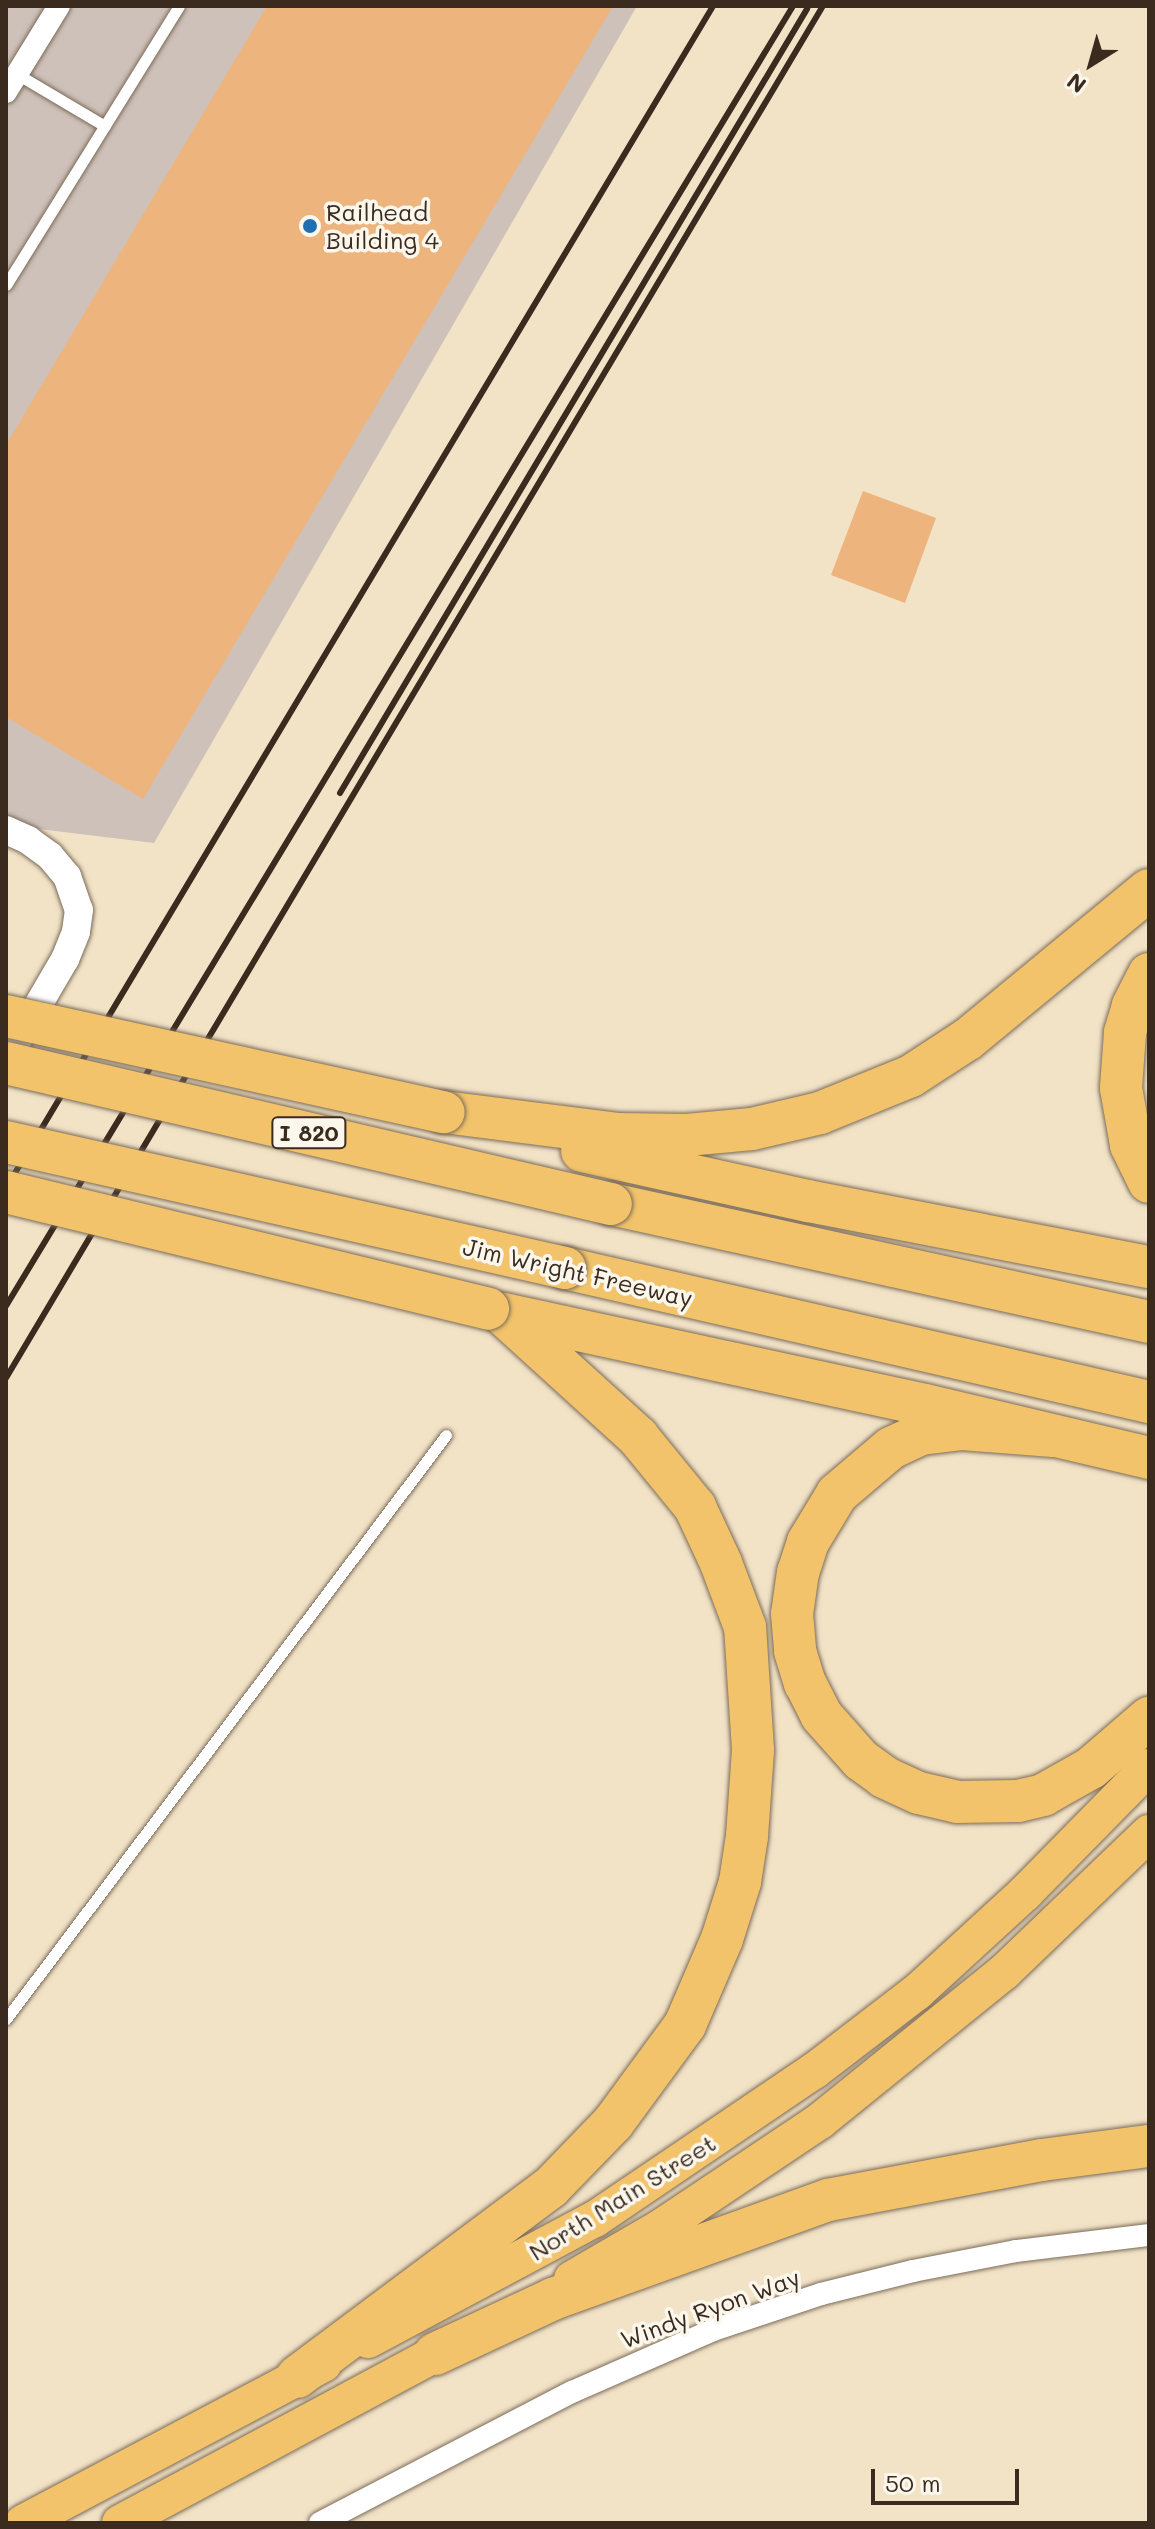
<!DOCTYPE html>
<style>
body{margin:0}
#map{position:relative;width:1155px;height:2529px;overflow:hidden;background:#f2e3c7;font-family:Mali,sans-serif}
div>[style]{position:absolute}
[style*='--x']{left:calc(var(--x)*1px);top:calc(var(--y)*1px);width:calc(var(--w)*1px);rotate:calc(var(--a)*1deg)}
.industrial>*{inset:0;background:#cec1b9}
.building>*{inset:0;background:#edb47e}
.roads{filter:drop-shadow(0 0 2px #7b6b59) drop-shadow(0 0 2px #7b6b59)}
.service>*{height:11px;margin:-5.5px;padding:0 5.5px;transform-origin:5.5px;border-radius:5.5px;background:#fff}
.minor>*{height:22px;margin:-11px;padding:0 11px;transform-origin:11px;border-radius:11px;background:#fff}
.tertiary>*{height:28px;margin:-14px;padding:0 14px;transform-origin:14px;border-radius:14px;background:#fff}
.primary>*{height:36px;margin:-18px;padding:0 18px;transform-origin:18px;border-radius:18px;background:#f2c36a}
.motorway>*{height:42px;margin:-21px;padding:0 21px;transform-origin:21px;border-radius:21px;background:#f2c36a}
.rail>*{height:6px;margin:-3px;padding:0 3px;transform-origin:3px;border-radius:3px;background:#3b2a1e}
.bridges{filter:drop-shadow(0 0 2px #7b6b59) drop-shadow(0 0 2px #7b6b59)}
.motorway-bridge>*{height:42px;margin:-21px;padding:0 21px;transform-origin:21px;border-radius:21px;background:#f2c36a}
.dots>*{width:22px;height:22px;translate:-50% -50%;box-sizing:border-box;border:4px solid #fbf7ec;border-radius:50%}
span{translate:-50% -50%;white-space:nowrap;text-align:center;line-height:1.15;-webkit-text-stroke:7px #fbf7ec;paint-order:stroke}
.shield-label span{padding:2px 6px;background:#fbf7ec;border:2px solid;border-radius:6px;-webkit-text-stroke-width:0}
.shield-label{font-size:22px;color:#3b2a1e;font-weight:700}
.poi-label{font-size:24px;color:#3b2a1e}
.left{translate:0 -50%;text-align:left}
.street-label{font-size:24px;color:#3b2a1e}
.frame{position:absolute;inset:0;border:8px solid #3b2a1e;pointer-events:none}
.north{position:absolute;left:1051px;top:24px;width:80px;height:80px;-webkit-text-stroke:6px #fbf7ec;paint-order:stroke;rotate:217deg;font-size:22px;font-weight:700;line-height:32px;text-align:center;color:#3b2a1e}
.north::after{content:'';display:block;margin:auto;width:28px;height:36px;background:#3b2a1e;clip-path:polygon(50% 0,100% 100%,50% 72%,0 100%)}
.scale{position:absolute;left:871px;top:2469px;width:148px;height:36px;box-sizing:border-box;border:4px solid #3b2a1e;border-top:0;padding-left:10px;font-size:24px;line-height:28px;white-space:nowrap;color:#3b2a1e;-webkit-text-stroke:6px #fbf7ec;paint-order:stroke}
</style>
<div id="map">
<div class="industrial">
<div style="clip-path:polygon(6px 6px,637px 6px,154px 843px,6px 825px)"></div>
</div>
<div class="building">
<div style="clip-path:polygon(267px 6px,613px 6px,143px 799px,6px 717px,6px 445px)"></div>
<div style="clip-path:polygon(863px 491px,936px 518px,905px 603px,831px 575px)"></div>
</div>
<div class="roads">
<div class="service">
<div style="--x:17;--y:74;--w:102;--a:30.6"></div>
<div style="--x:6;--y:285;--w:328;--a:-58.2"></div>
<div style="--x:6;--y:2019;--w:731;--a:-53"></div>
</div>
<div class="minor">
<div style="--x:6;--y:92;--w:101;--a:-58.4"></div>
<div style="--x:320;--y:2523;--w:284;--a:-27.5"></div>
<div style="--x:572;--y:2392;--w:154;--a:-23.7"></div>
<div style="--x:713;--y:2330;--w:114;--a:-18.4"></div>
<div style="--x:821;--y:2294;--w:95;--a:-14"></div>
<div style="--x:913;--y:2271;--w:105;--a:-11"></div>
<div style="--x:1016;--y:2251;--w:134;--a:-6.9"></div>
</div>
<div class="tertiary">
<div style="--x:6;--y:830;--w:24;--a:24"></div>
<div style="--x:28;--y:840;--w:27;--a:36"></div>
<div style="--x:50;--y:856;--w:26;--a:50"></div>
<div style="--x:67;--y:876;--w:36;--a:71"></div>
<div style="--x:79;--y:910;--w:22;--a:98"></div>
<div style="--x:76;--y:932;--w:29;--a:112"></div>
<div style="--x:65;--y:959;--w:117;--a:120.3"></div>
</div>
<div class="primary">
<div style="--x:572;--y:2279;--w:105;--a:-30.2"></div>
<div style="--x:663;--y:2226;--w:189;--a:-33.8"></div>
<div style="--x:820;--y:2121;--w:237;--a:-39"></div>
<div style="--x:1004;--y:1972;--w:201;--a:-43.8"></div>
<div style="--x:368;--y:2340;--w:257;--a:-28.1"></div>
<div style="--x:595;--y:2219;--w:264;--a:-34.1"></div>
<div style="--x:814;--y:2071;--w:130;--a:-37.5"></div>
<div style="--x:917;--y:1992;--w:147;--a:-42.5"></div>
<div style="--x:1025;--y:1893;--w:177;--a:-45.5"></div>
<div style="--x:23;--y:2523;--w:340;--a:-27.9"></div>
<div style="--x:120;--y:2523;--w:387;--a:-28.2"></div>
</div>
<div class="motorway">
<div style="--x:1149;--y:974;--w:36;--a:117"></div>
<div style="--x:1133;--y:1006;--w:28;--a:107"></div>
<div style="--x:1125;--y:1033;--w:55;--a:94.2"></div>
<div style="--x:1121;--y:1088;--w:58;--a:80"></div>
<div style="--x:1131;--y:1145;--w:41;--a:64.1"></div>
<div style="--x:444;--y:1112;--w:174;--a:7.2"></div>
<div style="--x:617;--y:1134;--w:70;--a:0.8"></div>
<div style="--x:687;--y:1135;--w:65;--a:-5.3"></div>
<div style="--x:752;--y:1129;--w:70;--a:-13.2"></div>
<div style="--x:820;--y:1113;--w:98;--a:-22.1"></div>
<div style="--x:911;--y:1076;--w:68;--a:-33"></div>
<div style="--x:968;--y:1039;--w:234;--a:-39.5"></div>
<div style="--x:582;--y:1151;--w:231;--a:12.5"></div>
<div style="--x:808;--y:1201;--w:347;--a:11"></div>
<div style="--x:611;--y:1204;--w:551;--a:12.37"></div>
<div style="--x:565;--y:1268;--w:599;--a:12.92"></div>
<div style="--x:504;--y:1314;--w:431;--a:12.2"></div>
<div style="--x:925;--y:1405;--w:230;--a:13.3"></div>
<div style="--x:1053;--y:1436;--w:91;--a:-175.6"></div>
<div style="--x:962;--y:1429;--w:41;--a:173"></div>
<div style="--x:921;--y:1434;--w:33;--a:155"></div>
<div style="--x:891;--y:1448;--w:71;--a:139.6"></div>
<div style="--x:837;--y:1494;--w:56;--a:121.1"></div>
<div style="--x:808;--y:1542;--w:32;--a:108"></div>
<div style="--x:798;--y:1572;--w:42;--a:98.1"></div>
<div style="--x:792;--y:1614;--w:37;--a:85"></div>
<div style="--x:795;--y:1651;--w:34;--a:73"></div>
<div style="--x:805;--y:1683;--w:36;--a:63"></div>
<div style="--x:821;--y:1715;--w:60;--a:48.4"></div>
<div style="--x:861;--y:1760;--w:29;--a:36"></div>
<div style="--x:884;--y:1777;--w:38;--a:25"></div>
<div style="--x:919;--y:1793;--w:39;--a:13"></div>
<div style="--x:957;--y:1802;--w:61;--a:-0.9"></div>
<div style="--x:1018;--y:1801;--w:26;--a:-13"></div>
<div style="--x:1043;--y:1795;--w:55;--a:-29.4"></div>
<div style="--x:1091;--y:1768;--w:77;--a:-40.8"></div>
<div style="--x:435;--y:2354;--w:130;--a:-25"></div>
<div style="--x:553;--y:2299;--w:292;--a:-19.8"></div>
<div style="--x:828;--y:2200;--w:218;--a:-10.6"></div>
<div style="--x:1042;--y:2160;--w:108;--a:-7.5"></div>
<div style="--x:297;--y:2377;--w:316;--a:-36.8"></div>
<div style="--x:550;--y:2188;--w:91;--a:-45.9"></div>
<div style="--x:613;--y:2123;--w:122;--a:-53.7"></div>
<div style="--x:685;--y:2025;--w:94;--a:-66.7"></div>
<div style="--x:722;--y:1939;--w:60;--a:-72.5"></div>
<div style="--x:740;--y:1882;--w:47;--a:-81.3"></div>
<div style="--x:747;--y:1836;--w:86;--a:-86"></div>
<div style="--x:753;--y:1750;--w:123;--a:-93.7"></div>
<div style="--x:745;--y:1627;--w:68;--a:-110.6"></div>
<div style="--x:721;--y:1563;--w:62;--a:-114.9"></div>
<div style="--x:695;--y:1507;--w:90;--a:-129.2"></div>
<div style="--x:638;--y:1437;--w:183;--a:-137.7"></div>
</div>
</div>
<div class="rail">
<div style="--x:340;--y:793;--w:913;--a:-59.22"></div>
<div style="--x:6;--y:1188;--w:1377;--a:-59.11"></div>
<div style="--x:6;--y:1306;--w:1520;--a:-58.81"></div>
<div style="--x:6;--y:1378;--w:1597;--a:-59.23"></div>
</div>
<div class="bridges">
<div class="motorway-bridge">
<div style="--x:6;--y:1016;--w:448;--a:12.4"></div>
<div style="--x:6;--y:1063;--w:621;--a:13.12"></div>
<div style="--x:6;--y:1142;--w:573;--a:12.7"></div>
<div style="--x:6;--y:1192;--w:496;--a:13.6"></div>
</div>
</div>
<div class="dots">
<div style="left:310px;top:226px;background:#1f6fb2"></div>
</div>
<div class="shield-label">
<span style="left:309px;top:1133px">I 820</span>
</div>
<div class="poi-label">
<span class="left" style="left:326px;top:226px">Railhead<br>Building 4</span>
</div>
<div class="street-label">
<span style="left:578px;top:1272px;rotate:13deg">Jim Wright Freeway</span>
<span style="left:622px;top:2197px;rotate:-32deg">North Main Street</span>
<span style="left:710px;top:2308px;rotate:-20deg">Windy Ryon Way</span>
</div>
<div class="frame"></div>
<div class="north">N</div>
<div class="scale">50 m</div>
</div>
